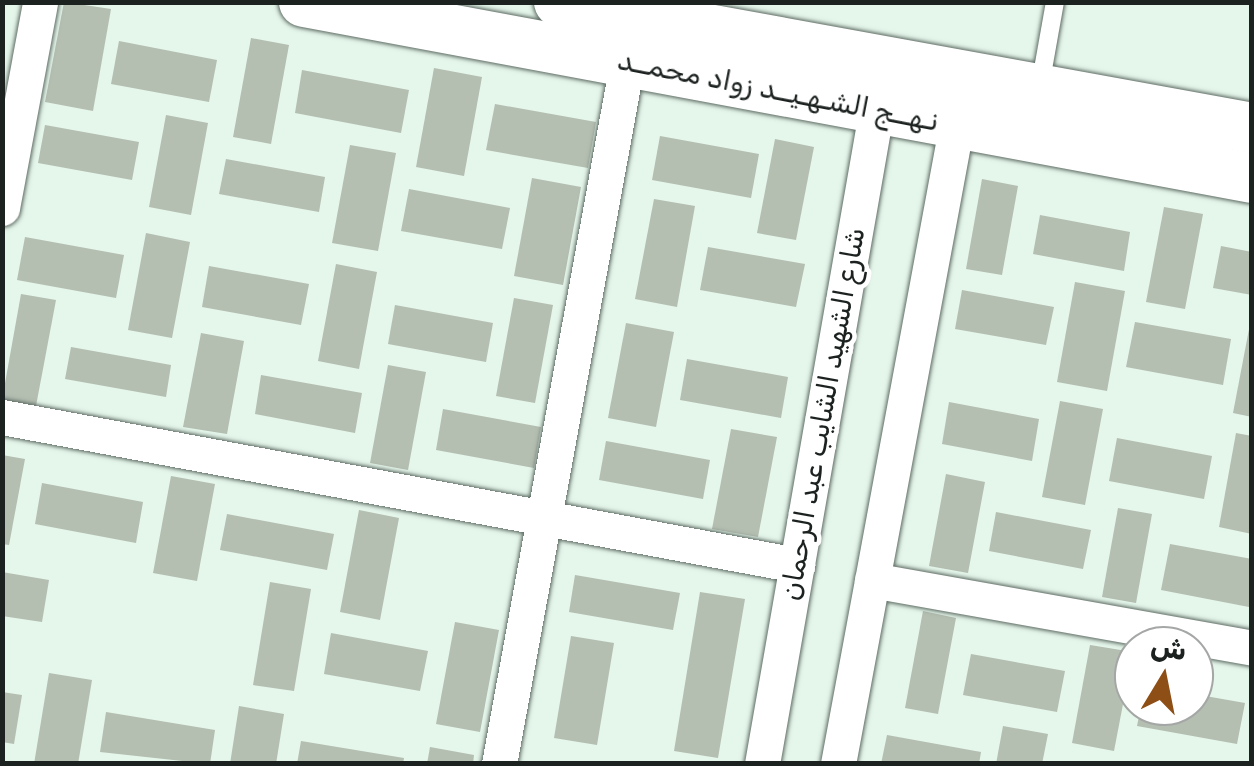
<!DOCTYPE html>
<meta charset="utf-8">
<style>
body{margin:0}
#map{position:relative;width:1254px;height:766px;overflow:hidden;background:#e5f6eb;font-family:Rubik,Vazirmatn,sans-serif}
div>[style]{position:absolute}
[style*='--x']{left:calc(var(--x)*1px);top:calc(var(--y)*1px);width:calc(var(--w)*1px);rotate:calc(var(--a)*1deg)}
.building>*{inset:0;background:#b4beb1}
.roads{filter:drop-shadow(0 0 2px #5e6c64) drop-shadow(0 0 2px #5e6c64)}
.service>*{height:18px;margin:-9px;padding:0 9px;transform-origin:9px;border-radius:9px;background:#fff}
.minor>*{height:35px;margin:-17.5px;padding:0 17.5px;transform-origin:17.5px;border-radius:17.5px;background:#fff}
.secondary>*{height:50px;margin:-25px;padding:0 25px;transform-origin:25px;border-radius:25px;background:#fff}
span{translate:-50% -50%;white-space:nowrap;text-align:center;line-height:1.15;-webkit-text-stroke:9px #fff;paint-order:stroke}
.street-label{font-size:28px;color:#1c221f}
.frame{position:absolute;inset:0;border:5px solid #1c221f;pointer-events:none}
.north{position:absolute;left:1114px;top:626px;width:100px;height:100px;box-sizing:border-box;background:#fff;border:2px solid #a4a7a5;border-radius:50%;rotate:10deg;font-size:28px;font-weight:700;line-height:40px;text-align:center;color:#1c221f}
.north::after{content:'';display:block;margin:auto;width:35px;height:45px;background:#8e4f17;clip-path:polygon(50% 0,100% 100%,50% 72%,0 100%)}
</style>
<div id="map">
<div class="building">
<div style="clip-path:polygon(64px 2px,111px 9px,93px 111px,45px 102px)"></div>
<div style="clip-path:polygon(251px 38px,289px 45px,271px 144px,233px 137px)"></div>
<div style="clip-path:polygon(119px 41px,217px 60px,209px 102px,111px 84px)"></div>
<div style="clip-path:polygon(434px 68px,482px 77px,464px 176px,416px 167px)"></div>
<div style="clip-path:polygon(302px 70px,409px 90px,401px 133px,295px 113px)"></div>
<div style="clip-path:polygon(495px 104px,596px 122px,588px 168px,486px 150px)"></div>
<div style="clip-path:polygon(166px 115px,208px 123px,191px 215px,149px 207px)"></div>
<div style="clip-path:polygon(45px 125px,139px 142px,132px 180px,38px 163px)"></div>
<div style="clip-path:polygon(660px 136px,759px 154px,751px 198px,652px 180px)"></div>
<div style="clip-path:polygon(775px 139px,814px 147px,796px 240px,757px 233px)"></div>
<div style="clip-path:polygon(350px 145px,396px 153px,378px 251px,332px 243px)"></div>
<div style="clip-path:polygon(226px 159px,325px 177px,319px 212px,219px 194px)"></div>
<div style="clip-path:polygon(532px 178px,581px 187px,563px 285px,514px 276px)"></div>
<div style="clip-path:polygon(982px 179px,1018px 186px,1002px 275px,966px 269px)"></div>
<div style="clip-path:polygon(409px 189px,510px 208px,502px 249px,401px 231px)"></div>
<div style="clip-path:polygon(654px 199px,695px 206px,677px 307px,635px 299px)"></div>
<div style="clip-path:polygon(1164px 207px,1203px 214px,1185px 309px,1146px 302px)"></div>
<div style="clip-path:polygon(1040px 215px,1130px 232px,1124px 271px,1033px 254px)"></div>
<div style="clip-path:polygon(146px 233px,190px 242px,172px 338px,128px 330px)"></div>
<div style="clip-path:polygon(25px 237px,124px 255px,116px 298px,17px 280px)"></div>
<div style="clip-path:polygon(1221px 246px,1252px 252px,1252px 295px,1213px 288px)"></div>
<div style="clip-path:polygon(708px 247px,805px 264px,796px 307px,700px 290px)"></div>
<div style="clip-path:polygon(336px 264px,377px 272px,359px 369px,318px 361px)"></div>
<div style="clip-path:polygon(209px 266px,309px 284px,301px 325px,202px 307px)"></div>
<div style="clip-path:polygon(1075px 282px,1125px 291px,1107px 391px,1057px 382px)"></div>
<div style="clip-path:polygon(962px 290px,1054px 307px,1046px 345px,955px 329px)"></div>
<div style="clip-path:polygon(21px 294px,56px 300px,36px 406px,2px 400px)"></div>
<div style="clip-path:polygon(514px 298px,553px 305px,535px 403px,496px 396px)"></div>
<div style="clip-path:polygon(395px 305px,493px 323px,486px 362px,388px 344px)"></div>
<div style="clip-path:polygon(1135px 322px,1231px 339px,1223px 385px,1126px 367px)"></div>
<div style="clip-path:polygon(626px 323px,674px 332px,656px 427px,608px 418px)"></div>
<div style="clip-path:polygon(1250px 324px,1252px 325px,1252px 417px,1233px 413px)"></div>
<div style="clip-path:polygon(201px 333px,244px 341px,227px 434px,183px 427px)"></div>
<div style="clip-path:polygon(71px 347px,171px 365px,166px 397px,65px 379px)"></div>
<div style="clip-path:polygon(687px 359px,788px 377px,781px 418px,680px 400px)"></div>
<div style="clip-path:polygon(388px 365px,426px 372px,408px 470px,370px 463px)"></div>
<div style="clip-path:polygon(261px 375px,362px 393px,355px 433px,255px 414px)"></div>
<div style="clip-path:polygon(1060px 401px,1103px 409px,1085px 505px,1042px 497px)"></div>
<div style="clip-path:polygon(949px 402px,1039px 419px,1032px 461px,942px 444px)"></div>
<div style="clip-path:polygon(443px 409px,541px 427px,534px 468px,436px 450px)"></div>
<div style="clip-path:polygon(731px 429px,777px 437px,758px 537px,712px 529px)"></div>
<div style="clip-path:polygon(1236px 433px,1252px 436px,1252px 534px,1219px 527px)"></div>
<div style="clip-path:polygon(1117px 438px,1212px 456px,1204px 499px,1109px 481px)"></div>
<div style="clip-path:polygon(606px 441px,710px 460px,703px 499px,599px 480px)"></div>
<div style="clip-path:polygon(2px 455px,25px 459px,9px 545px,2px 544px)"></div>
<div style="clip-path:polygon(946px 474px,985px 482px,968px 573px,929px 566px)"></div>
<div style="clip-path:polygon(171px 476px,215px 484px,197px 581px,153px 573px)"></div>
<div style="clip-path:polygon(42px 483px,143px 502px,136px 543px,35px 524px)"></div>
<div style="clip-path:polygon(1118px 508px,1152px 514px,1136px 603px,1102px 597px)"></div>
<div style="clip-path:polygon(359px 510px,399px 518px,380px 620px,340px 612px)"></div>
<div style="clip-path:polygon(996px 512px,1091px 530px,1083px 569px,989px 551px)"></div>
<div style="clip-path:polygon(227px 514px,334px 534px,327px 570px,220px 550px)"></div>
<div style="clip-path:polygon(1170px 544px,1252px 559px,1249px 607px,1161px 590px)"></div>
<div style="clip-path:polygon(2px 572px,49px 580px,42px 622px,2px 616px)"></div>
<div style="clip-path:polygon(575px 575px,680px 593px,673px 630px,569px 612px)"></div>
<div style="clip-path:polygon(270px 582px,311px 589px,294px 691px,253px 685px)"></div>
<div style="clip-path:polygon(700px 592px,745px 599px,718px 758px,674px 751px)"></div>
<div style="clip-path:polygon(923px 611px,956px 618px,938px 714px,905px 708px)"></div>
<div style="clip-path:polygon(455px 622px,499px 630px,480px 732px,436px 724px)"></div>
<div style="clip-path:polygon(331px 633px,428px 651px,420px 691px,324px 674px)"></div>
<div style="clip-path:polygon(571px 636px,614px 643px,597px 745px,554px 738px)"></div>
<div style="clip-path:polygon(1090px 645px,1133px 652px,1114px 751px,1072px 743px)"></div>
<div style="clip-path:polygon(971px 654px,1065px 671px,1057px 712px,963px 695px)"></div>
<div style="clip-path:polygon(49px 673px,92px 680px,78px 764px,34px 764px)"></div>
<div style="clip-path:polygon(2px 692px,22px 695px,14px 744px,2px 742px)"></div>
<div style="clip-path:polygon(1194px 694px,1245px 703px,1237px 744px,1137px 726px,1141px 706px,1194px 706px)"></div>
<div style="clip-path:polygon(239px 706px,284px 714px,276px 764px,230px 764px)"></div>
<div style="clip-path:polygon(106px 712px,215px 730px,210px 764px,100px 752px)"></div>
<div style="clip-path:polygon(1003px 726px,1048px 734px,1042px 764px,996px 764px)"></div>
<div style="clip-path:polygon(887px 735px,981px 752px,979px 764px,881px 764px)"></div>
<div style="clip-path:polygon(301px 741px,404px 758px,403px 764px,297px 764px)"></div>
<div style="clip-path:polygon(430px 747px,474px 755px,473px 764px,427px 764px)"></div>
</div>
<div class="roads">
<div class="service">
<div style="--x:1040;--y:86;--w:85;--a:-79.9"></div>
</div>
<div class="minor">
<div style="--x:2;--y:208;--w:209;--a:-79.5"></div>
<div style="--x:2;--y:417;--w:809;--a:10.55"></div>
<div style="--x:872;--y:580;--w:386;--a:10.1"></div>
<div style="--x:499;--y:764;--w:713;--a:-79.65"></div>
<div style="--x:762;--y:764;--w:685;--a:-80.08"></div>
<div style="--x:838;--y:764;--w:674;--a:-79.49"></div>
</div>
<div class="secondary">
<div style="--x:304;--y:2;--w:964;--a:10.52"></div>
<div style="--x:559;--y:2;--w:704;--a:10.3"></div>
</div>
</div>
<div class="street-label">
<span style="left:778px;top:91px;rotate:11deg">نـهــج الشـهـيــد زواد محمــد</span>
<span style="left:823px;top:414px;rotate:-80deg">شارع الشهيد الشايب عبد الرحمان</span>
</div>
<div class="frame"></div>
<div class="north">ش</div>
</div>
